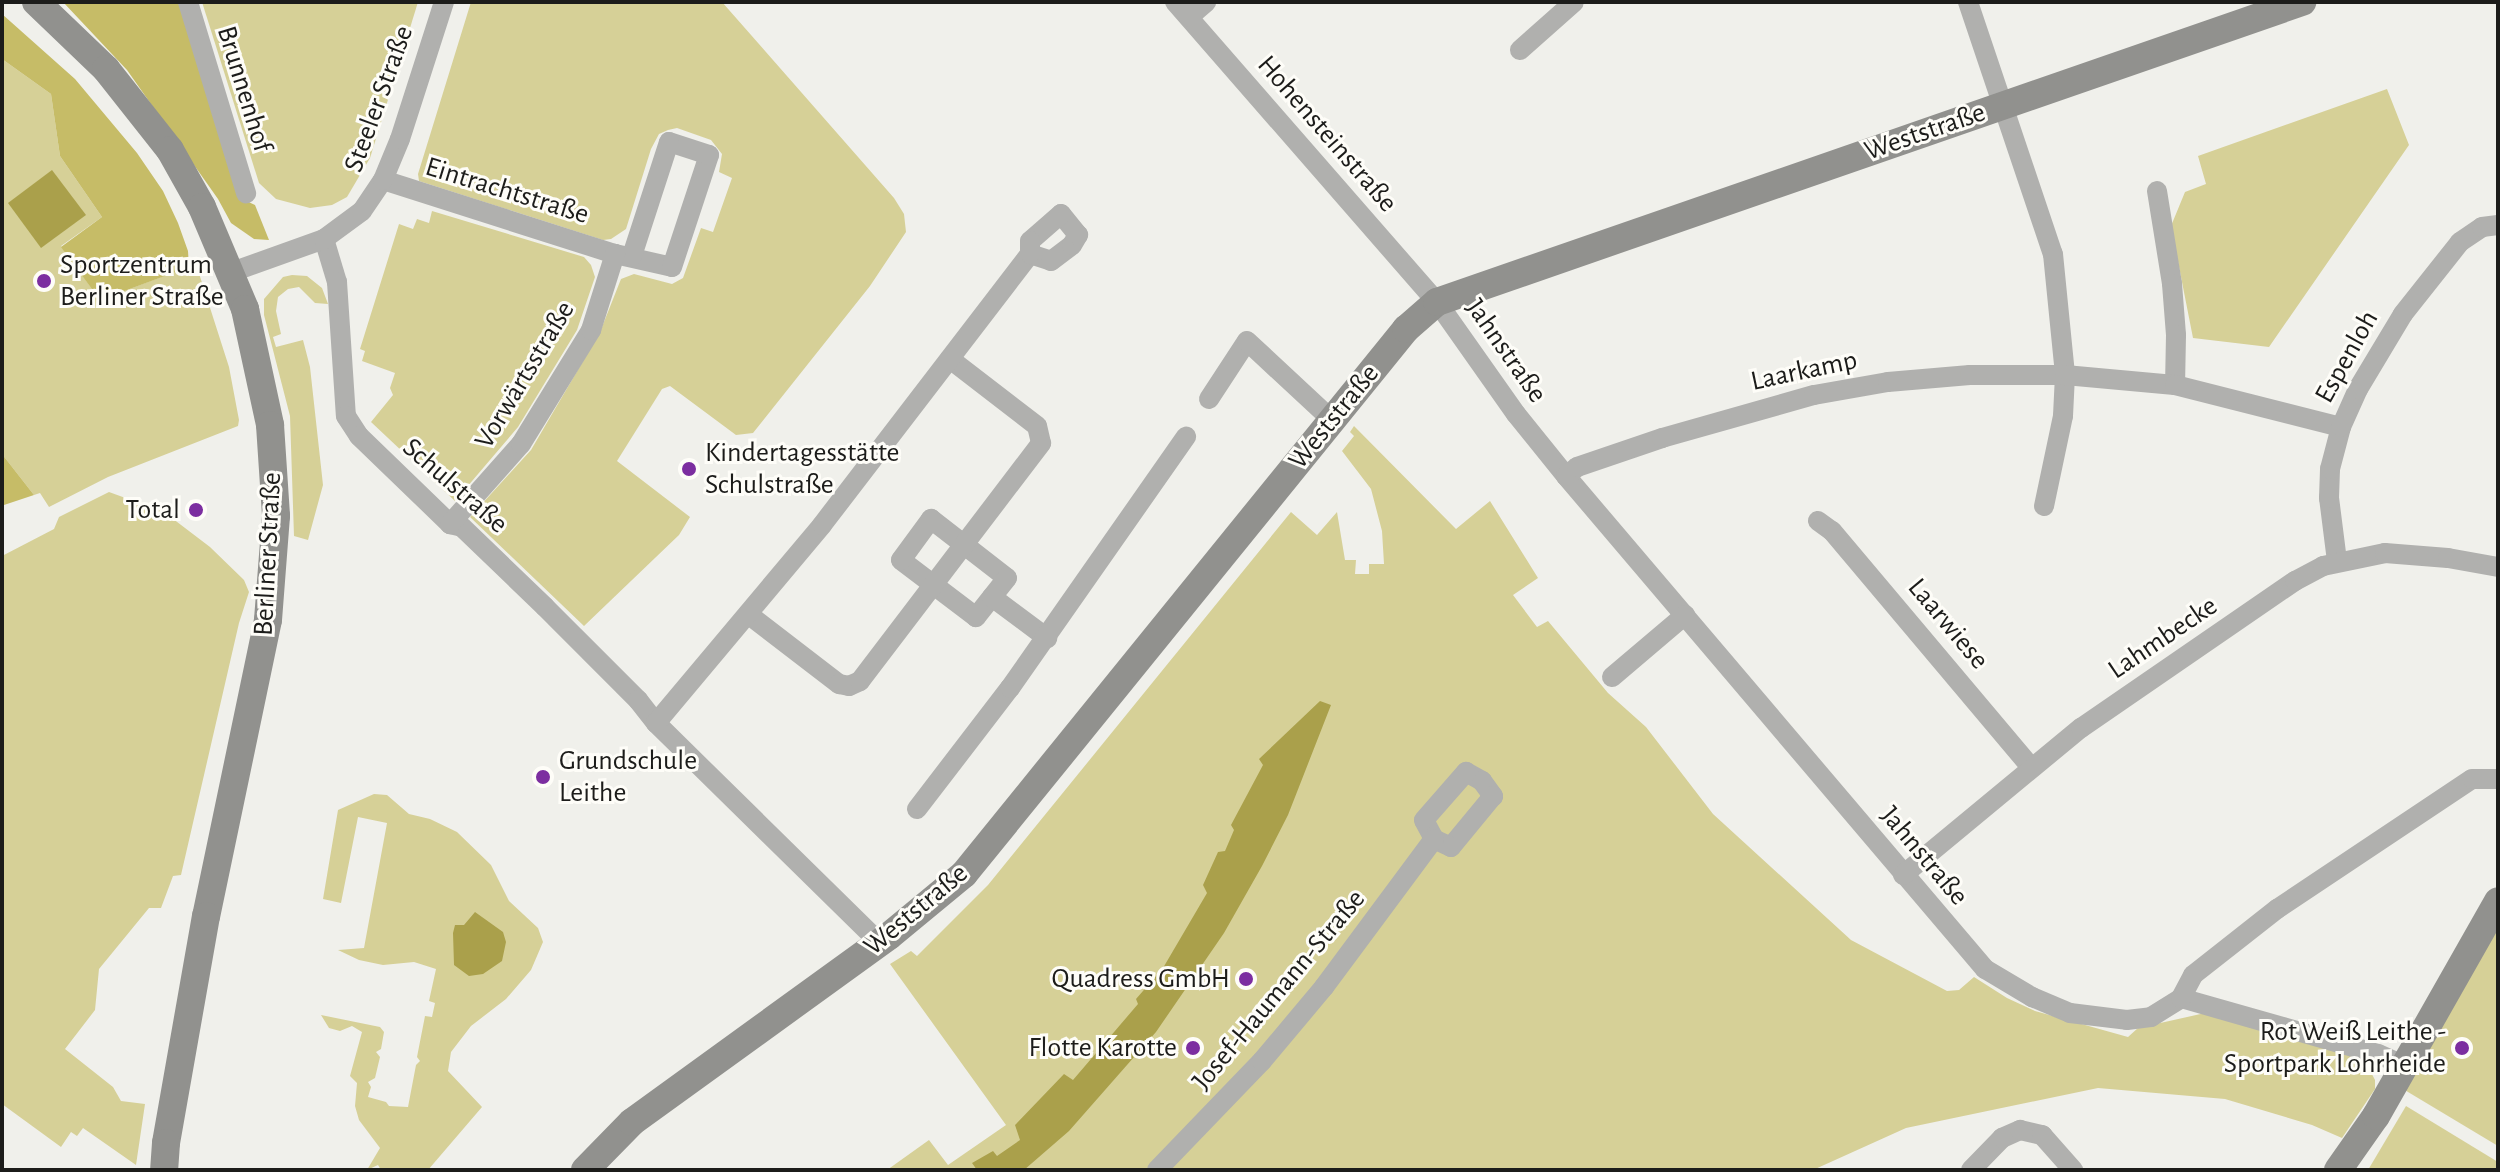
<!DOCTYPE html>
<meta charset="utf-8">
<style>
body{margin:0}
#map{position:relative;width:2500px;height:1172px;overflow:hidden;background:#f0f0eb;font-family:"Alegreya Sans",sans-serif}
div>[style]{position:absolute}
[style*='--x']{left:calc(var(--x)*1px);top:calc(var(--y)*1px);width:calc(var(--w)*1px);rotate:calc(var(--a)*1deg)}
.green>*{inset:0;background:#d6d097}
.forest>*{inset:0;background:#c6bc67}
.water>*{inset:0;background:#aaa04b}
.street>*{height:20px;margin:-10px;padding:0 10px;transform-origin:10px;border-radius:10px;background:#b0b0ae}
.secondary>*{height:28px;margin:-14px;padding:0 14px;transform-origin:14px;border-radius:14px;background:#91918e}
.dots>*{width:22px;height:22px;translate:-50% -50%;box-sizing:border-box;border:4px solid #fefdf8;border-radius:50%}
span{translate:-50% -50%;white-space:nowrap;text-align:center;line-height:1.15;-webkit-text-stroke:6px #fefdf8;paint-order:stroke}
.street-label{font-size:28px;color:#1c1c1a}
.poi-label{font-size:28px;color:#1c1c1a}
.left{translate:0 -50%;text-align:left}
.right{translate:-100% -50%;text-align:right}
.frame{position:absolute;inset:0;border:4px solid #1c1c1a;pointer-events:none}
</style>
<div id="map">
<div class="green">
<div style="clip-path:polygon(202px 2px,418px 2px,370px 158px,347px 197px,332px 205px,310px 208px,276px 199px,259px 183px)"></div>
<div style="clip-path:polygon(471px 2px,722px 2px,894px 198px,904px 214px,906px 232px,870px 286px,753px 433px,736px 435px,670px 386px,662px 389px,617px 461px,690px 517px,679px 535px,584px 626px,470px 517px,531px 450px,600px 332px,621px 279px,634px 274px,672px 284px,683px 278px,701px 228px,713px 232px,732px 178px,719px 172px,722px 154px,711px 140px,677px 128px,668px 130px,659px 134px,651px 149px,626px 229px,611px 239px,603px 240px,419px 181px,418px 174px)"></div>
<div style="clip-path:polygon(2px 59px,51px 94px,60px 156px,102px 217px,61px 246px,100px 300px,196px 264px,229px 367px,239px 420px,238px 426px,108px 477px,49px 507px,40px 493px,34px 495px,2px 454px)"></div>
<div style="clip-path:polygon(2387px 89px,2409px 145px,2269px 347px,2193px 338px,2171px 226px,2185px 192px,2206px 184px,2198px 156px)"></div>
<div style="clip-path:polygon(432px 211px,584px 257px,591px 265px,595px 277px,577px 330px,518px 427px,455px 501px,371px 422px,393px 395px,390px 388px,395px 373px,362px 361px,365px 351px,360px 349px,399px 224px,413px 229px,417px 219px,429px 223px)"></div>
<div style="clip-path:polygon(292px 275px,307px 276px,322px 288px,328px 304px,315px 303px,299px 287px,288px 289px,278px 297px,276px 311px,281px 334px,273px 337px,276px 347px,303px 340px,310px 367px,323px 485px,308px 540px,294px 536px,290px 416px,264px 315px,264px 299px,283px 277px)"></div>
<div style="clip-path:polygon(1354px 426px,1456px 529px,1490px 501px,1538px 578px,1513px 595px,1537px 627px,1548px 621px,1608px 693px,1646px 727px,1713px 814px,1851px 940px,1947px 991px,1959px 990px,1974px 977px,2007px 998px,2035px 1011px,2128px 1037px,2138px 1028px,2205px 1013px,2363px 1057px,2375px 1080px,2375px 1089px,2342px 1138px,2312px 1125px,2225px 1099px,2098px 1088px,1906px 1128px,1813px 1170px,887px 1170px,929px 1140px,948px 1165px,1006px 1125px,890px 964px,911px 951px,917px 956px,988px 885px,1291px 512px,1317px 535px,1337px 512px,1345px 560px,1356px 560px,1355px 574px,1369px 574px,1369px 564px,1384px 564px,1382px 531px,1371px 489px,1342px 451px,1354px 436px,1350px 432px)"></div>
<div style="clip-path:polygon(109px 492px,164px 512px,210px 547px,244px 580px,249px 592px,239px 623px,181px 875px,173px 876px,161px 908px,149px 908px,99px 969px,95px 1010px,65px 1049px,113px 1087px,121px 1101px,145px 1104px,136px 1165px,83px 1128px,77px 1136px,71px 1132px,61px 1147px,2px 1104px,2px 556px,54px 529px,59px 517px)"></div>
<div style="clip-path:polygon(374px 794px,387px 795px,409px 814px,430px 819px,457px 832px,491px 865px,509px 901px,538px 928px,543px 942px,531px 970px,506px 999px,471px 1026px,451px 1052px,448px 1071px,482px 1107px,428px 1170px,381px 1170px,378px 1165px,367px 1170px,380px 1148px,359px 1120px,355px 1106px,357px 1083px,350px 1076px,362px 1032px,352px 1026px,340px 1031px,329px 1028px,321px 1015px,380px 1027px,384px 1032px,381px 1049px,376px 1052px,380px 1057px,375px 1078px,368px 1082px,371px 1087px,368px 1097px,386px 1102px,389px 1106px,408px 1107px,416px 1065px,420px 1061px,417px 1057px,425px 1016px,432px 1017px,435px 1003px,429px 1001px,436px 969px,414px 962px,383px 965px,359px 960px,338px 950px,364px 948px,387px 823px,358px 817px,341px 903px,323px 899px,338px 810px)"></div>
<div style="clip-path:polygon(2498px 921px,2498px 1146px,2403px 1089px)"></div>
<div style="clip-path:polygon(2406px 1106px,2498px 1162px,2498px 1170px,2368px 1170px)"></div>
</div>
<div class="forest">
<div style="clip-path:polygon(63px 2px,179px 2px,240px 198px,255px 205px,269px 240px,254px 239px,231px 223px,218px 199px,127px 70px)"></div>
<div style="clip-path:polygon(2px 14px,75px 79px,137px 153px,163px 191px,178px 223px,188px 251px,189px 267px,100px 300px,61px 247px,102px 217px,60px 156px,51px 94px,2px 59px)"></div>
<div style="clip-path:polygon(2px 454px,34px 495px,4px 505px)"></div>
</div>
<div class="water">
<div style="clip-path:polygon(52px 170px,86px 215px,41px 248px,8px 203px)"></div>
<div style="clip-path:polygon(1320px 701px,1331px 705px,1288px 815px,1262px 866px,1224px 933px,1156px 1032px,1069px 1131px,1024px 1170px,977px 1170px,972px 1163px,993px 1151px,997px 1156px,1020px 1140px,1015px 1125px,1064px 1074px,1073px 1080px,1138px 1004px,1136px 999px,1163px 968px,1207px 893px,1203px 885px,1218px 852px,1225px 851px,1234px 830px,1231px 825px,1263px 765px,1259px 759px)"></div>
<div style="clip-path:polygon(475px 912px,503px 932px,506px 942px,502px 961px,483px 974px,469px 976px,454px 965px,453px 933px,455px 925px,464px 925px)"></div>
</div>
<div class="street">
<div style="--x:188;--y:2;--w:200;--a:73.1"></div>
<div style="--x:1175;--y:2;--w:398;--a:48.9"></div>
<div style="--x:1437;--y:302;--w:137;--a:54.8"></div>
<div style="--x:1516;--y:414;--w:80;--a:51.1"></div>
<div style="--x:1566;--y:476;--w:647;--a:49.64"></div>
<div style="--x:1985;--y:969;--w:55;--a:30.8"></div>
<div style="--x:2032;--y:997;--w:41;--a:22.8"></div>
<div style="--x:2070;--y:1013;--w:57;--a:7"></div>
<div style="--x:2127;--y:1020;--w:24;--a:-7"></div>
<div style="--x:2151;--y:1017;--w:36;--a:-32"></div>
<div style="--x:2181;--y:998;--w:205;--a:15.9"></div>
<div style="--x:2378;--y:1054;--w:30;--a:24"></div>
<div style="--x:1968;--y:2;--w:266;--a:71.4"></div>
<div style="--x:2053;--y:254;--w:122;--a:84.3"></div>
<div style="--x:2065;--y:375;--w:41;--a:92.8"></div>
<div style="--x:2063;--y:416;--w:92;--a:101.9"></div>
<div style="--x:1189;--y:17;--w:23;--a:-41"></div>
<div style="--x:1520;--y:50;--w:72;--a:-41.6"></div>
<div style="--x:383;--y:180;--w:244;--a:17.7"></div>
<div style="--x:615;--y:254;--w:58;--a:12.8"></div>
<div style="--x:672;--y:267;--w:118;--a:-71.7"></div>
<div style="--x:709;--y:155;--w:42;--a:-162"></div>
<div style="--x:669;--y:142;--w:120;--a:108"></div>
<div style="--x:2157;--y:191;--w:94;--a:80.8"></div>
<div style="--x:2172;--y:284;--w:51;--a:85.5"></div>
<div style="--x:2176;--y:335;--w:50;--a:91.1"></div>
<div style="--x:324;--y:239;--w:45;--a:73.2"></div>
<div style="--x:337;--y:282;--w:134;--a:86.2"></div>
<div style="--x:346;--y:416;--w:24;--a:57"></div>
<div style="--x:359;--y:436;--w:127;--a:44"></div>
<div style="--x:450;--y:524;--w:12;--a:14"></div>
<div style="--x:462;--y:527;--w:115;--a:43.9"></div>
<div style="--x:545;--y:607;--w:132;--a:45"></div>
<div style="--x:638;--y:700;--w:29;--a:52"></div>
<div style="--x:656;--y:723;--w:313;--a:44.5"></div>
<div style="--x:232;--y:272;--w:98;--a:-19.7"></div>
<div style="--x:324;--y:239;--w:47;--a:-36.4"></div>
<div style="--x:362;--y:211;--w:37;--a:-56"></div>
<div style="--x:383;--y:180;--w:44;--a:-67.5"></div>
<div style="--x:400;--y:139;--w:144;--a:-72.2"></div>
<div style="--x:1209;--y:399;--w:69;--a:-56.8"></div>
<div style="--x:1247;--y:341;--w:116;--a:42.9"></div>
<div style="--x:1566;--y:476;--w:14;--a:-39"></div>
<div style="--x:1577;--y:467;--w:90;--a:-18.8"></div>
<div style="--x:1662;--y:438;--w:158;--a:-15.8"></div>
<div style="--x:1814;--y:395;--w:75;--a:-10"></div>
<div style="--x:1888;--y:382;--w:82;--a:-4.9"></div>
<div style="--x:1970;--y:375;--w:95;--a:0"></div>
<div style="--x:2065;--y:375;--w:110;--a:5.2"></div>
<div style="--x:2175;--y:385;--w:171;--a:14.2"></div>
<div style="--x:931;--y:519;--w:96;--a:37.8"></div>
<div style="--x:1007;--y:578;--w:50;--a:128.5"></div>
<div style="--x:976;--y:617;--w:94;--a:-142.8"></div>
<div style="--x:901;--y:560;--w:51;--a:-53.8"></div>
<div style="--x:1818;--y:521;--w:17;--a:36"></div>
<div style="--x:1832;--y:531;--w:309;--a:49.9"></div>
<div style="--x:450;--y:524;--w:107;--a:-48.4"></div>
<div style="--x:521;--y:444;--w:134;--a:-58.4"></div>
<div style="--x:591;--y:330;--w:80;--a:-72.5"></div>
<div style="--x:2337;--y:561;--w:64;--a:-97.2"></div>
<div style="--x:2329;--y:498;--w:29;--a:-88"></div>
<div style="--x:2330;--y:469;--w:43;--a:-75.3"></div>
<div style="--x:2341;--y:427;--w:42;--a:-65.9"></div>
<div style="--x:2358;--y:389;--w:87;--a:-59"></div>
<div style="--x:2403;--y:314;--w:92;--a:-51.6"></div>
<div style="--x:2460;--y:242;--w:27;--a:-34"></div>
<div style="--x:2482;--y:227;--w:16;--a:-7"></div>
<div style="--x:992;--y:597;--w:69;--a:36.7"></div>
<div style="--x:748;--y:614;--w:115;--a:37.6"></div>
<div style="--x:839;--y:684;--w:10;--a:11"></div>
<div style="--x:849;--y:686;--w:12;--a:-24"></div>
<div style="--x:860;--y:681;--w:299;--a:-52.7"></div>
<div style="--x:1041;--y:443;--w:17;--a:-103"></div>
<div style="--x:1037;--y:426;--w:110;--a:-142.4"></div>
<div style="--x:1612;--y:677;--w:96;--a:-40.3"></div>
<div style="--x:656;--y:723;--w:258;--a:-50"></div>
<div style="--x:822;--y:525;--w:342;--a:-52.5"></div>
<div style="--x:1030;--y:254;--w:22;--a:18"></div>
<div style="--x:1051;--y:261;--w:26;--a:-37"></div>
<div style="--x:1072;--y:245;--w:12;--a:-59"></div>
<div style="--x:1078;--y:235;--w:27;--a:-129"></div>
<div style="--x:1061;--y:214;--w:41;--a:138.9"></div>
<div style="--x:1030;--y:241;--w:13;--a:90"></div>
<div style="--x:1466;--y:772;--w:18;--a:29"></div>
<div style="--x:1482;--y:781;--w:19;--a:54"></div>
<div style="--x:1493;--y:796;--w:66;--a:129.5"></div>
<div style="--x:1451;--y:847;--w:19;--a:-155"></div>
<div style="--x:1434;--y:839;--w:21;--a:-118"></div>
<div style="--x:1424;--y:820;--w:64;--a:-48.8"></div>
<div style="--x:917;--y:809;--w:153;--a:-52.5"></div>
<div style="--x:1010;--y:688;--w:307;--a:-55"></div>
<div style="--x:1903;--y:875;--w:231;--a:-39.6"></div>
<div style="--x:2081;--y:728;--w:260;--a:-34.5"></div>
<div style="--x:2295;--y:581;--w:32;--a:-28"></div>
<div style="--x:2323;--y:566;--w:63;--a:-11.8"></div>
<div style="--x:2385;--y:553;--w:63;--a:4.5"></div>
<div style="--x:2448;--y:558;--w:51;--a:10.2"></div>
<div style="--x:2181;--y:998;--w:26;--a:-62"></div>
<div style="--x:2193;--y:975;--w:107;--a:-38.2"></div>
<div style="--x:2277;--y:909;--w:234;--a:-33.7"></div>
<div style="--x:2472;--y:779;--w:26;--a:0"></div>
<div style="--x:1157;--y:1170;--w:151;--a:-46.1"></div>
<div style="--x:1262;--y:1061;--w:97;--a:-50"></div>
<div style="--x:1324;--y:987;--w:184;--a:-53.4"></div>
<div style="--x:1971;--y:1170;--w:45;--a:-45.9"></div>
<div style="--x:2002;--y:1138;--w:20;--a:-24"></div>
<div style="--x:2020;--y:1130;--w:23;--a:13"></div>
<div style="--x:2042;--y:1135;--w:47;--a:48.5"></div>
</div>
<div class="secondary">
<div style="--x:36;--y:2;--w:97;--a:43.7"></div>
<div style="--x:106;--y:69;--w:103;--a:51.7"></div>
<div style="--x:170;--y:150;--w:65;--a:60.7"></div>
<div style="--x:202;--y:207;--w:111;--a:67.1"></div>
<div style="--x:245;--y:309;--w:119;--a:77.8"></div>
<div style="--x:270;--y:425;--w:91;--a:86.2"></div>
<div style="--x:276;--y:516;--w:104;--a:94.4"></div>
<div style="--x:268;--y:620;--w:302;--a:101.8"></div>
<div style="--x:206;--y:916;--w:230;--a:100"></div>
<div style="--x:166;--y:1143;--w:27;--a:94"></div>
<div style="--x:585;--y:1170;--w:67;--a:-45.6"></div>
<div style="--x:632;--y:1122;--w:317;--a:-35.9"></div>
<div style="--x:889;--y:936;--w:97;--a:-39.6"></div>
<div style="--x:964;--y:874;--w:702;--a:-50.96"></div>
<div style="--x:1406;--y:329;--w:41;--a:-41.1"></div>
<div style="--x:1437;--y:302;--w:916;--a:-19.13"></div>
<div style="--x:2338;--y:1170;--w:66;--a:-54.9"></div>
<div style="--x:2376;--y:1116;--w:247;--a:-60.4"></div>
</div>
<div class="dots">
<div style="left:44px;top:281px;background:#7c2ea0"></div>
<div style="left:689px;top:469px;background:#7c2ea0"></div>
<div style="left:196px;top:510px;background:#7c2ea0"></div>
<div style="left:543px;top:777px;background:#7c2ea0"></div>
<div style="left:1246px;top:979px;background:#7c2ea0"></div>
<div style="left:1193px;top:1048px;background:#7c2ea0"></div>
<div style="left:2462px;top:1048px;background:#7c2ea0"></div>
</div>
<div class="street-label">
<span style="left:244px;top:89px;rotate:73deg">Brunnenhof</span>
<span style="left:379px;top:99px;rotate:-70deg">Steeler Straße</span>
<span style="left:1925px;top:132px;rotate:-19deg">Weststraße</span>
<span style="left:1327px;top:134px;rotate:49deg">Hohensteinstraße</span>
<span style="left:507px;top:191px;rotate:17deg">Eintrachtstraße</span>
<span style="left:1506px;top:351px;rotate:55deg">Jahnstraße</span>
<span style="left:2347px;top:357px;rotate:-61deg">Espenloh</span>
<span style="left:1804px;top:371px;rotate:-12deg">Laarkamp</span>
<span style="left:525px;top:375px;rotate:-59deg">Vorwärtsstraße</span>
<span style="left:1334px;top:417px;rotate:-51deg">Weststraße</span>
<span style="left:455px;top:486px;rotate:41deg">Schulstraße</span>
<span style="left:268px;top:554px;rotate:-87deg">Berliner Straße</span>
<span style="left:1948px;top:624px;rotate:50deg">Laarwiese</span>
<span style="left:2163px;top:638px;rotate:-34deg">Lahmbecke</span>
<span style="left:1924px;top:856px;rotate:50deg">Jahnstraße</span>
<span style="left:916px;top:910px;rotate:-40deg">Weststraße</span>
<span style="left:1279px;top:990px;rotate:-50deg">Josef-Haumann-Straße</span>
</div>
<div class="poi-label">
<span class="left" style="left:60px;top:281px">Sportzentrum<br>Berliner Straße</span>
<span class="left" style="left:705px;top:469px">Kindertagesstätte<br>Schulstraße</span>
<span class="right" style="left:180px;top:510px">Total</span>
<span class="left" style="left:559px;top:777px">Grundschule<br>Leithe</span>
<span class="right" style="left:1230px;top:979px">Quadress GmbH</span>
<span class="right" style="left:2446px;top:1048px">Rot Weiß Leithe -<br>Sportpark Lohrheide</span>
<span class="right" style="left:1177px;top:1048px">Flotte Karotte</span>
</div>
<div class="frame"></div>
</div>
